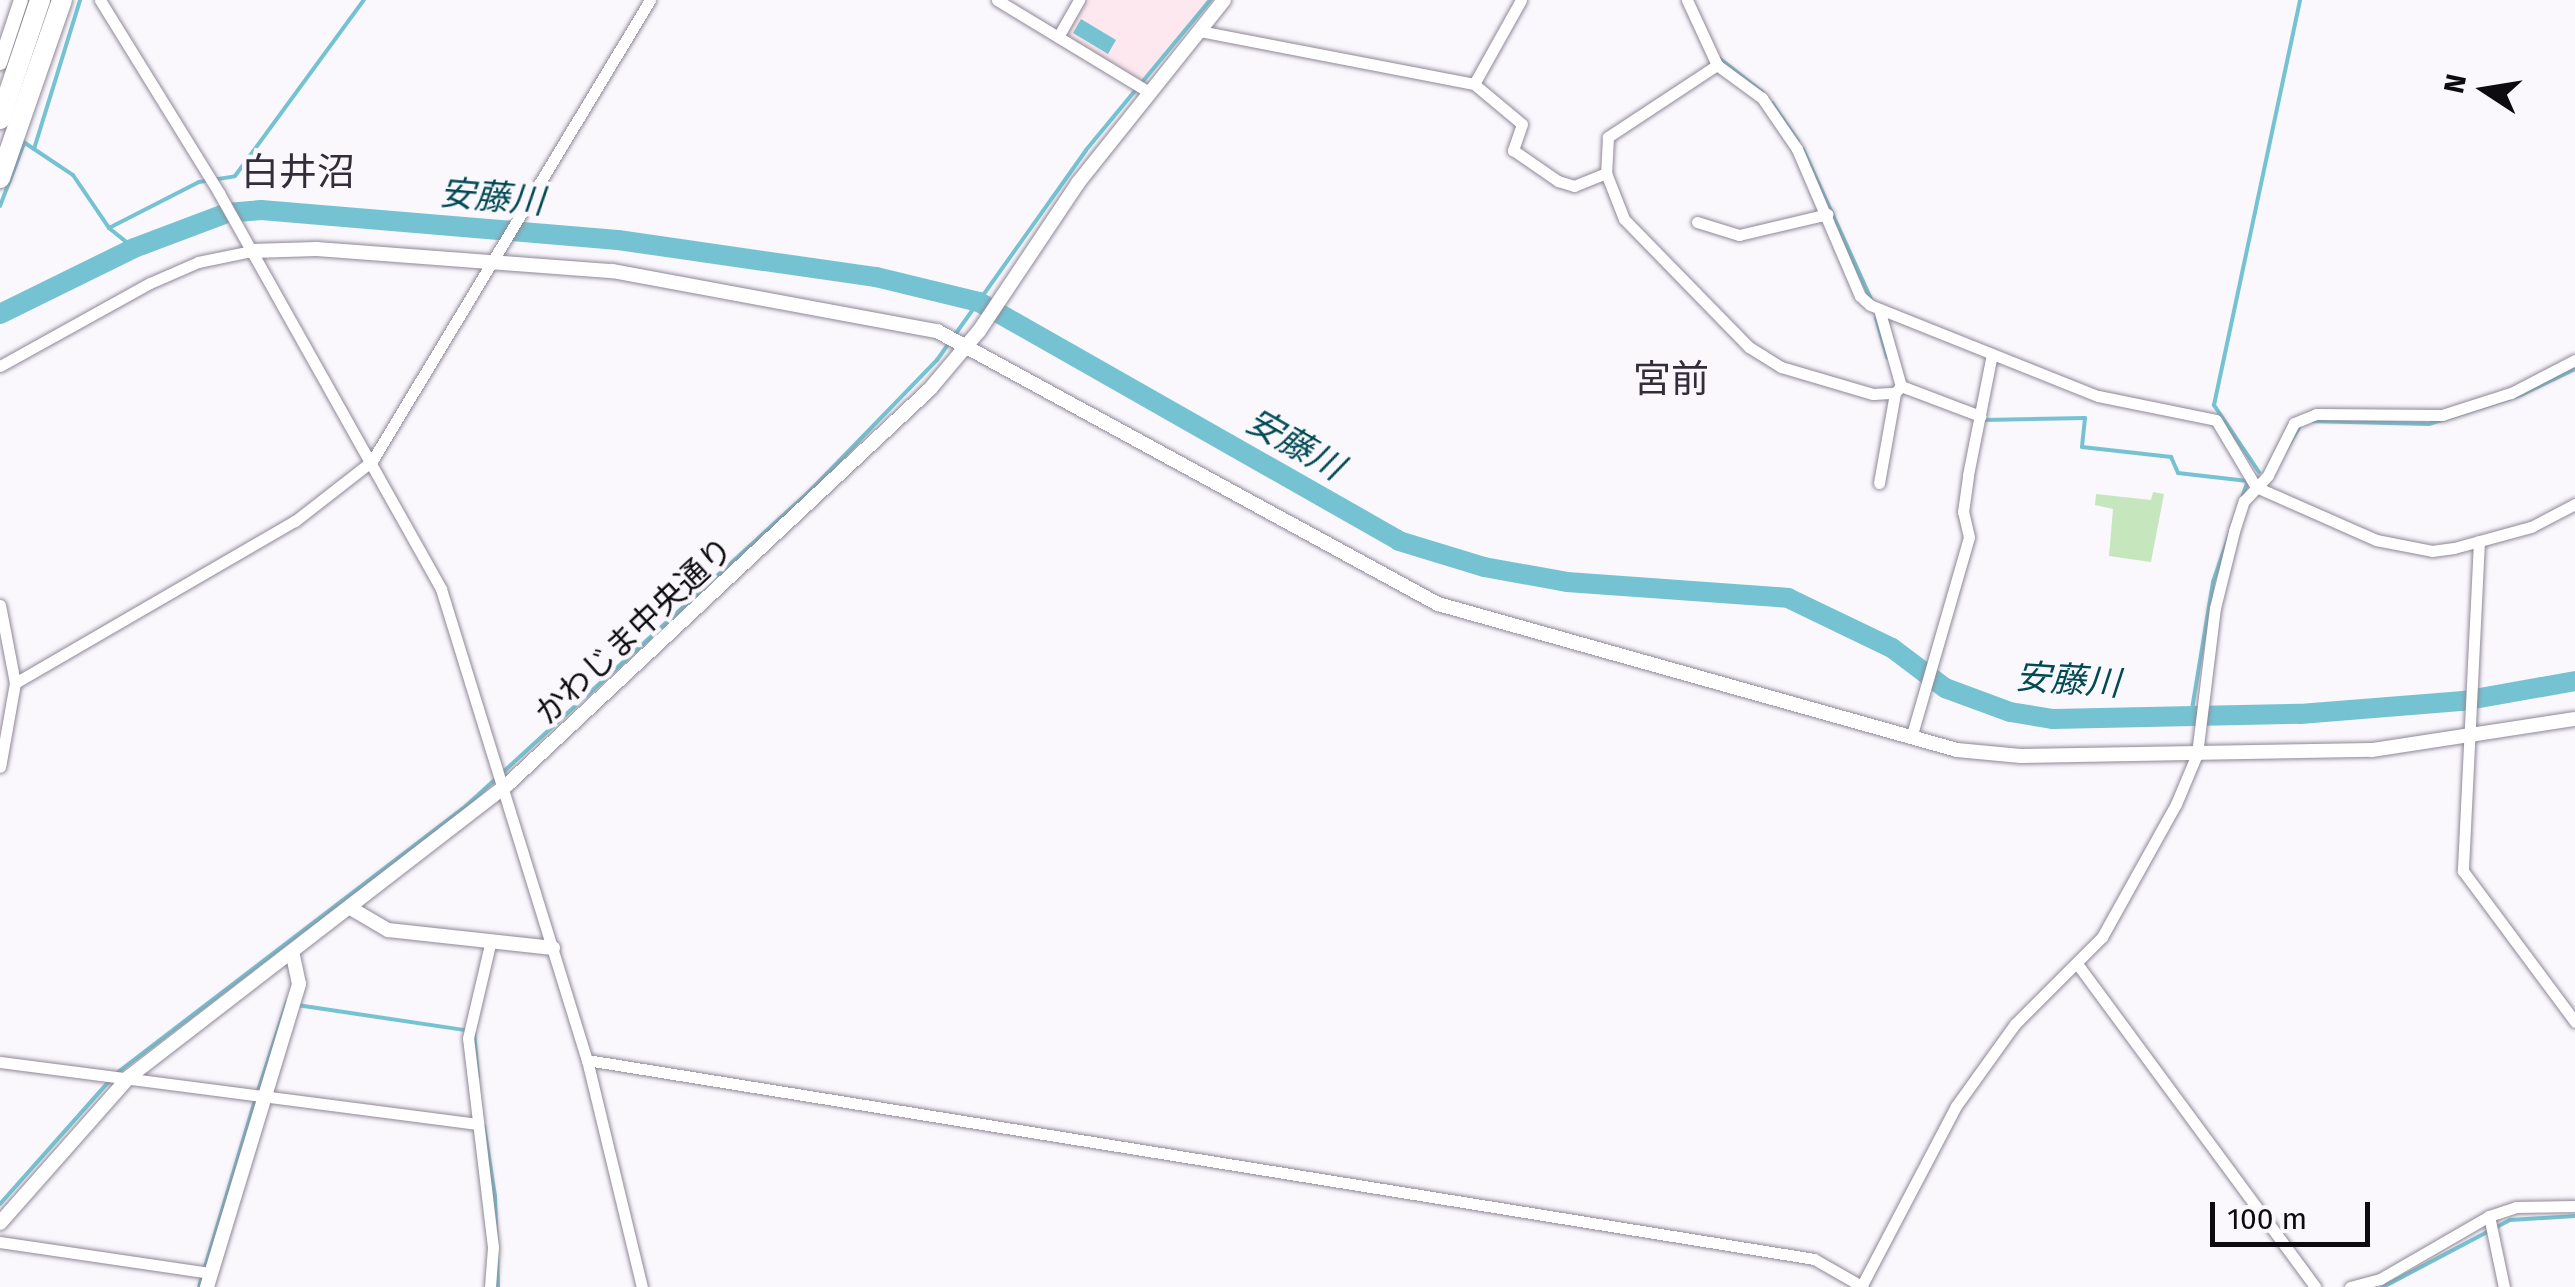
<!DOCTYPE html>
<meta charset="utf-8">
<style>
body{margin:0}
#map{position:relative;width:2575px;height:1287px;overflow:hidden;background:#faf7fd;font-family:"Fira Sans","Noto Sans JP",sans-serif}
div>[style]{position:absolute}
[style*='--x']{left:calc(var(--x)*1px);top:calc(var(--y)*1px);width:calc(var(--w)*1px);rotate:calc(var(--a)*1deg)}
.education>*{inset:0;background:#fde8ef}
.green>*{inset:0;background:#c6e6be}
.water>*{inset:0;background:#75c3d2}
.stream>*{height:4px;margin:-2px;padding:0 2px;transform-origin:2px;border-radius:2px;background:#75c3d2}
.river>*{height:20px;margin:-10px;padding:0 10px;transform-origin:10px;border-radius:10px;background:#75c3d2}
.roads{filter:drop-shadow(0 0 2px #8e8896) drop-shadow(0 0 2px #8e8896)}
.minor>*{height:11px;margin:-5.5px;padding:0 5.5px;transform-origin:5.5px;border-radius:5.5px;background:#fff}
.tertiary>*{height:14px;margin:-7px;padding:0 7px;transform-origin:7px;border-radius:7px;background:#fff}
.motorway>*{height:20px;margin:-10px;padding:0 10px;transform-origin:10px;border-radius:10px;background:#fff}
span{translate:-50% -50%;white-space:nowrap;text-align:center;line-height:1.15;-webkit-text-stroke:9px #faf7fd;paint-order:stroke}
.street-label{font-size:32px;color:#0d0b10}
.water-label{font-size:35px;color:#004a54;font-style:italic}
.quarter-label{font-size:38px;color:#322d39}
.north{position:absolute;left:2435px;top:40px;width:100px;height:100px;-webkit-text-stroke:8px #faf7fd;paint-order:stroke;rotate:282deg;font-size:28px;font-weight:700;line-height:40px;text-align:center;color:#0d0b10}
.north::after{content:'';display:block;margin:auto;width:35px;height:45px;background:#0d0b10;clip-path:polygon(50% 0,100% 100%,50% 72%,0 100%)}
.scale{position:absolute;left:2210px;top:1202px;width:160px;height:45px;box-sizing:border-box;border:5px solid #0d0b10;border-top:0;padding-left:12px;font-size:30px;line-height:35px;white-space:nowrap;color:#0d0b10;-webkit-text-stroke:8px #faf7fd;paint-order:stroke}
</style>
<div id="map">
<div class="education">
<div style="clip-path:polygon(1086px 0,1213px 0,1142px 82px,1066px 36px)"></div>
</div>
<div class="green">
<div style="clip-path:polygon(2153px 492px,2164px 494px,2151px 562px,2109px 556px,2113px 509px,2095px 505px,2096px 494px,2151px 500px)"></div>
</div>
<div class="water">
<div style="clip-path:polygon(1081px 19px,1116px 40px,1108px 54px,1073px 33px)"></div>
</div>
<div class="stream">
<div style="--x:1719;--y:58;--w:55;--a:38.3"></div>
<div style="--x:1772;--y:103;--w:46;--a:55.6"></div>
<div style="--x:22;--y:141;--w:61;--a:33.7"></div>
<div style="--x:73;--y:175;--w:64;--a:55.8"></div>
<div style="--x:109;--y:228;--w:32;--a:39"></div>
<div style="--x:34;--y:149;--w:156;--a:-72.8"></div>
<div style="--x:1803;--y:149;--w:165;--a:65.6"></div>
<div style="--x:0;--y:206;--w:67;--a:-69.1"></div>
<div style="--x:109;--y:228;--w:101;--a:-27.1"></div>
<div style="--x:199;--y:182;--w:36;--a:-9"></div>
<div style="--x:235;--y:176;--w:218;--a:-53.8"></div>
<div style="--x:1876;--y:318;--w:41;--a:74.2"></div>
<div style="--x:1984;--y:420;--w:101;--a:-1.1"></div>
<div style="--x:2085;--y:418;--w:29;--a:96"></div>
<div style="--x:2082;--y:447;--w:90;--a:6.4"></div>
<div style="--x:2171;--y:457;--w:17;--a:66"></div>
<div style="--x:2178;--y:473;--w:70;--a:6.5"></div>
<div style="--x:2310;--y:421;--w:119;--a:1.4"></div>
<div style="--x:2429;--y:424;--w:96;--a:-17.5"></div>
<div style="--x:2521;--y:395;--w:60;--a:-25.7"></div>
<div style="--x:2276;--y:466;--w:49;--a:-59.2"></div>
<div style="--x:2259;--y:472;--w:81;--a:-123.9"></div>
<div style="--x:2214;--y:405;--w:414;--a:-78"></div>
<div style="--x:2191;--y:715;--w:135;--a:-80.6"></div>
<div style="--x:2213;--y:582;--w:105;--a:-71"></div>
<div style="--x:297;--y:1005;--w:170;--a:8.5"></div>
<div style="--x:474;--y:1032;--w:45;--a:84.9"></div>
<div style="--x:118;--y:1072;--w:438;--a:-37.4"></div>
<div style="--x:466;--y:806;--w:465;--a:-42.5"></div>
<div style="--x:809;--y:492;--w:184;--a:-45.9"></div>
<div style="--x:937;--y:360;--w:257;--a:-54.6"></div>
<div style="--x:1086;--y:150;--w:195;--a:-50.4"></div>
<div style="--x:258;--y:1091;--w:94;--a:-72"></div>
<div style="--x:484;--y:1126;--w:71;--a:81.1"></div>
<div style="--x:495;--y:1196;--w:91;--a:88.1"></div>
<div style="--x:0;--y:1204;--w:167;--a:-48.4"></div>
<div style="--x:199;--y:1287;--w:195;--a:-73.3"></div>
<div style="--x:2383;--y:1287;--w:144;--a:-27.8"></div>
<div style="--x:2510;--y:1220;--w:65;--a:-3.5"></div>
</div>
<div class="river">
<div style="--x:0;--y:314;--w:149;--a:-26.2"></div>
<div style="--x:134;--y:248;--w:99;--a:-20.6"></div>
<div style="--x:227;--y:213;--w:34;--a:-5"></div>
<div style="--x:261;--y:210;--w:358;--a:4.8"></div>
<div style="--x:618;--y:240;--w:261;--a:8.2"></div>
<div style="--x:876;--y:277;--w:106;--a:13.6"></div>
<div style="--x:979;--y:302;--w:483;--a:29.6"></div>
<div style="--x:1399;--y:541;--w:89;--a:17"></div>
<div style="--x:1484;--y:567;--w:84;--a:10.2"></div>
<div style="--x:1567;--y:582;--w:222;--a:4.1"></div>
<div style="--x:1788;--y:598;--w:115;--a:25.7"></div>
<div style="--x:1892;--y:648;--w:66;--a:37"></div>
<div style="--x:1945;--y:688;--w:69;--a:20.3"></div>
<div style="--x:2010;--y:712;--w:44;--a:9.2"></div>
<div style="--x:2053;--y:719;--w:247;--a:-1.2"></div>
<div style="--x:2300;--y:714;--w:164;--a:-4.6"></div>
<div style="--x:2463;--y:701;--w:114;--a:-10.1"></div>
</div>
<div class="roads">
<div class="minor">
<div style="--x:100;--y:0;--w:227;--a:58.3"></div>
<div style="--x:219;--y:193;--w:454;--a:60.7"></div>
<div style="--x:441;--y:589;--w:493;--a:72.8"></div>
<div style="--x:587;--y:1060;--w:234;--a:76.4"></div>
<div style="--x:997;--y:0;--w:178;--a:31.2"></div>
<div style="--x:1521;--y:0;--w:96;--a:119.2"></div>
<div style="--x:1474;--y:84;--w:62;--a:39.8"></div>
<div style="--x:1522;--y:124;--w:28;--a:109"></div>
<div style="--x:1513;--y:150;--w:55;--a:34.6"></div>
<div style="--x:1558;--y:181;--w:17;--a:17"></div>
<div style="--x:1574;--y:186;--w:35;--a:-22"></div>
<div style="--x:1687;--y:0;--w:72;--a:65.2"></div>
<div style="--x:1717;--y:65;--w:56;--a:36.3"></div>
<div style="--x:1762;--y:98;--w:62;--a:55.5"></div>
<div style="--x:1797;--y:149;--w:160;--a:66.8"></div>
<div style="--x:1860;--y:296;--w:13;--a:42"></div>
<div style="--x:1870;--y:305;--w:245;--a:21.8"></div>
<div style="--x:2098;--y:396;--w:120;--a:11.5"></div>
<div style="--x:2216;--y:420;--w:78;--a:59.2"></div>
<div style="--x:2256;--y:487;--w:131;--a:23.8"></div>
<div style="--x:2376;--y:540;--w:57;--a:11.1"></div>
<div style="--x:2432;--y:551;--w:22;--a:-8"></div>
<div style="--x:2454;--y:548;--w:80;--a:-15.3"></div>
<div style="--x:2531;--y:527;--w:50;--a:-27.6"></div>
<div style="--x:1199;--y:31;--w:280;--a:10.9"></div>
<div style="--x:1058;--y:37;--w:43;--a:-60.4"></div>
<div style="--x:1717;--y:65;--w:131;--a:146.6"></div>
<div style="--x:1608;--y:137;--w:36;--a:93"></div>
<div style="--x:1606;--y:173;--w:49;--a:68.6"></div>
<div style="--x:1624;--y:219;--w:179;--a:45.7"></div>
<div style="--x:1749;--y:347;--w:38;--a:32"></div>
<div style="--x:1781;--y:367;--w:96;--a:16.4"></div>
<div style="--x:1873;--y:394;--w:22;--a:-3"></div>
<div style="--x:1895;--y:393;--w:9;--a:-49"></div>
<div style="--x:1697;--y:222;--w:44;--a:17.2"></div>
<div style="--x:1739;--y:235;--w:91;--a:-13.3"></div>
<div style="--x:1879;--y:309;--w:80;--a:74.1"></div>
<div style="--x:0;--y:366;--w:171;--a:-29"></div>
<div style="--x:150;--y:283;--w:52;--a:-23.6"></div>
<div style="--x:198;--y:262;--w:54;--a:-11.7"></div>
<div style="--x:1901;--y:386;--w:85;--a:20.8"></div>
<div style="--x:1879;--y:483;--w:91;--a:-79.9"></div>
<div style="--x:2479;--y:541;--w:330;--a:92.8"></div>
<div style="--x:2463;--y:871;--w:188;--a:53.4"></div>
<div style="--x:0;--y:605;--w:79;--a:79.1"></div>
<div style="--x:15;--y:683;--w:85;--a:100.1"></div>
<div style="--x:15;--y:683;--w:323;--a:-30.1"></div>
<div style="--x:295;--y:521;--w:98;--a:-37.9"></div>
<div style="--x:372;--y:461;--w:538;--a:-58.91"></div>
<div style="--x:1911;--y:738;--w:209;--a:-73.9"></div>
<div style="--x:1969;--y:537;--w:26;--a:-103"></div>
<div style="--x:1963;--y:512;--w:37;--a:-82"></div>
<div style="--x:1968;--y:475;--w:123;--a:-78.8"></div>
<div style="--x:2078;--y:965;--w:400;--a:53.6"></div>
<div style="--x:587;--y:1060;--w:1243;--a:9.21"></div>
<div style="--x:1814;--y:1259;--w:56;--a:29.7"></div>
<div style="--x:0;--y:1062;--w:480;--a:7.4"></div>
<div style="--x:2489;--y:1216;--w:73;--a:78.1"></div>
<div style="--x:0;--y:1242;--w:213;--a:8.4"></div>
<div style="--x:490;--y:1287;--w:40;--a:-85.7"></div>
<div style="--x:493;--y:1247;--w:210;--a:-96.8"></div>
<div style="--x:468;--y:1038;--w:101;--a:-76.8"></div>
<div style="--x:1861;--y:1287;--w:204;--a:-62.3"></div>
<div style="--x:1956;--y:1106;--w:101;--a:-54.3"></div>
<div style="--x:2015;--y:1024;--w:123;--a:-45"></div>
<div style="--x:2102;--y:937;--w:152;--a:-60.9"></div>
<div style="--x:2176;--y:804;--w:54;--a:-67.2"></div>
<div style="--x:2197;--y:754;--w:147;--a:-83"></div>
<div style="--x:2215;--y:608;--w:79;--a:-76.1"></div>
<div style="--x:2234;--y:531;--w:32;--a:-72"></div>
<div style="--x:2244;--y:501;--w:35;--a:-47"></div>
<div style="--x:2268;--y:475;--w:58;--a:-63.4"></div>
<div style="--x:2294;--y:423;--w:24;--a:-22"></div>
<div style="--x:2316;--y:414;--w:126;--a:0.5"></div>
<div style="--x:2442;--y:415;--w:72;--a:-17.7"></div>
<div style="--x:2511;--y:393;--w:72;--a:-27.3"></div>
<div style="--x:2350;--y:1287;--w:31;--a:-15"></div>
<div style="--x:2380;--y:1279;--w:126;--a:-30"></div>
<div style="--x:2489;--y:1216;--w:28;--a:-18"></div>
<div style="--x:2516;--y:1207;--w:59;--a:-1"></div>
</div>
<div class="tertiary">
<div style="--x:0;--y:63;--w:66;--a:-71.6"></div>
<div style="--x:251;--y:251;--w:66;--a:-1.7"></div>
<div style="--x:317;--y:249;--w:296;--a:4.3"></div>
<div style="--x:612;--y:271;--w:330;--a:10.5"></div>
<div style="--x:937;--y:331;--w:571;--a:28.59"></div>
<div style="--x:1438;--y:604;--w:539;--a:15.71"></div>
<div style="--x:1957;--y:750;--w:64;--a:5.4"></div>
<div style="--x:2021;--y:756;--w:351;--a:-1"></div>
<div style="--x:2372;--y:750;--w:205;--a:-8.7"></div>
<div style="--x:352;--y:909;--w:42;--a:30.3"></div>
<div style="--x:388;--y:930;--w:166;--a:6.2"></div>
<div style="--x:0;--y:1223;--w:195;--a:-48.5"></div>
<div style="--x:129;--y:1077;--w:478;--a:-37.7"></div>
<div style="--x:507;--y:785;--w:579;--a:-43.11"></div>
<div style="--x:930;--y:389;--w:76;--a:-49.8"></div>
<div style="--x:979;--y:331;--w:178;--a:-56.2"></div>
<div style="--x:1078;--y:183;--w:234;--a:-51.4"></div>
<div style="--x:207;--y:1287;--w:317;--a:-73.1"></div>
<div style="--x:299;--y:984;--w:30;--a:-102"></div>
</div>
<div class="motorway">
<div style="--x:0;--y:119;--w:126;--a:-71.4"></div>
<div style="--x:0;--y:178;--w:188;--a:-70.8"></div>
</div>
</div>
<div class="street-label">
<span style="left:634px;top:631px;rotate:-43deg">かわじま中央通り</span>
</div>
<div class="water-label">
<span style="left:492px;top:197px;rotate:5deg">安藤川</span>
<span style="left:1295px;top:444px;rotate:30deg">安藤川</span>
<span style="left:2068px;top:680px;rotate:4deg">安藤川</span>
</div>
<div class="quarter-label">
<span style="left:298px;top:173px">白井沼</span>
<span style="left:1671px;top:380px">宮前</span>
</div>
<div class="north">N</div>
<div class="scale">100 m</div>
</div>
